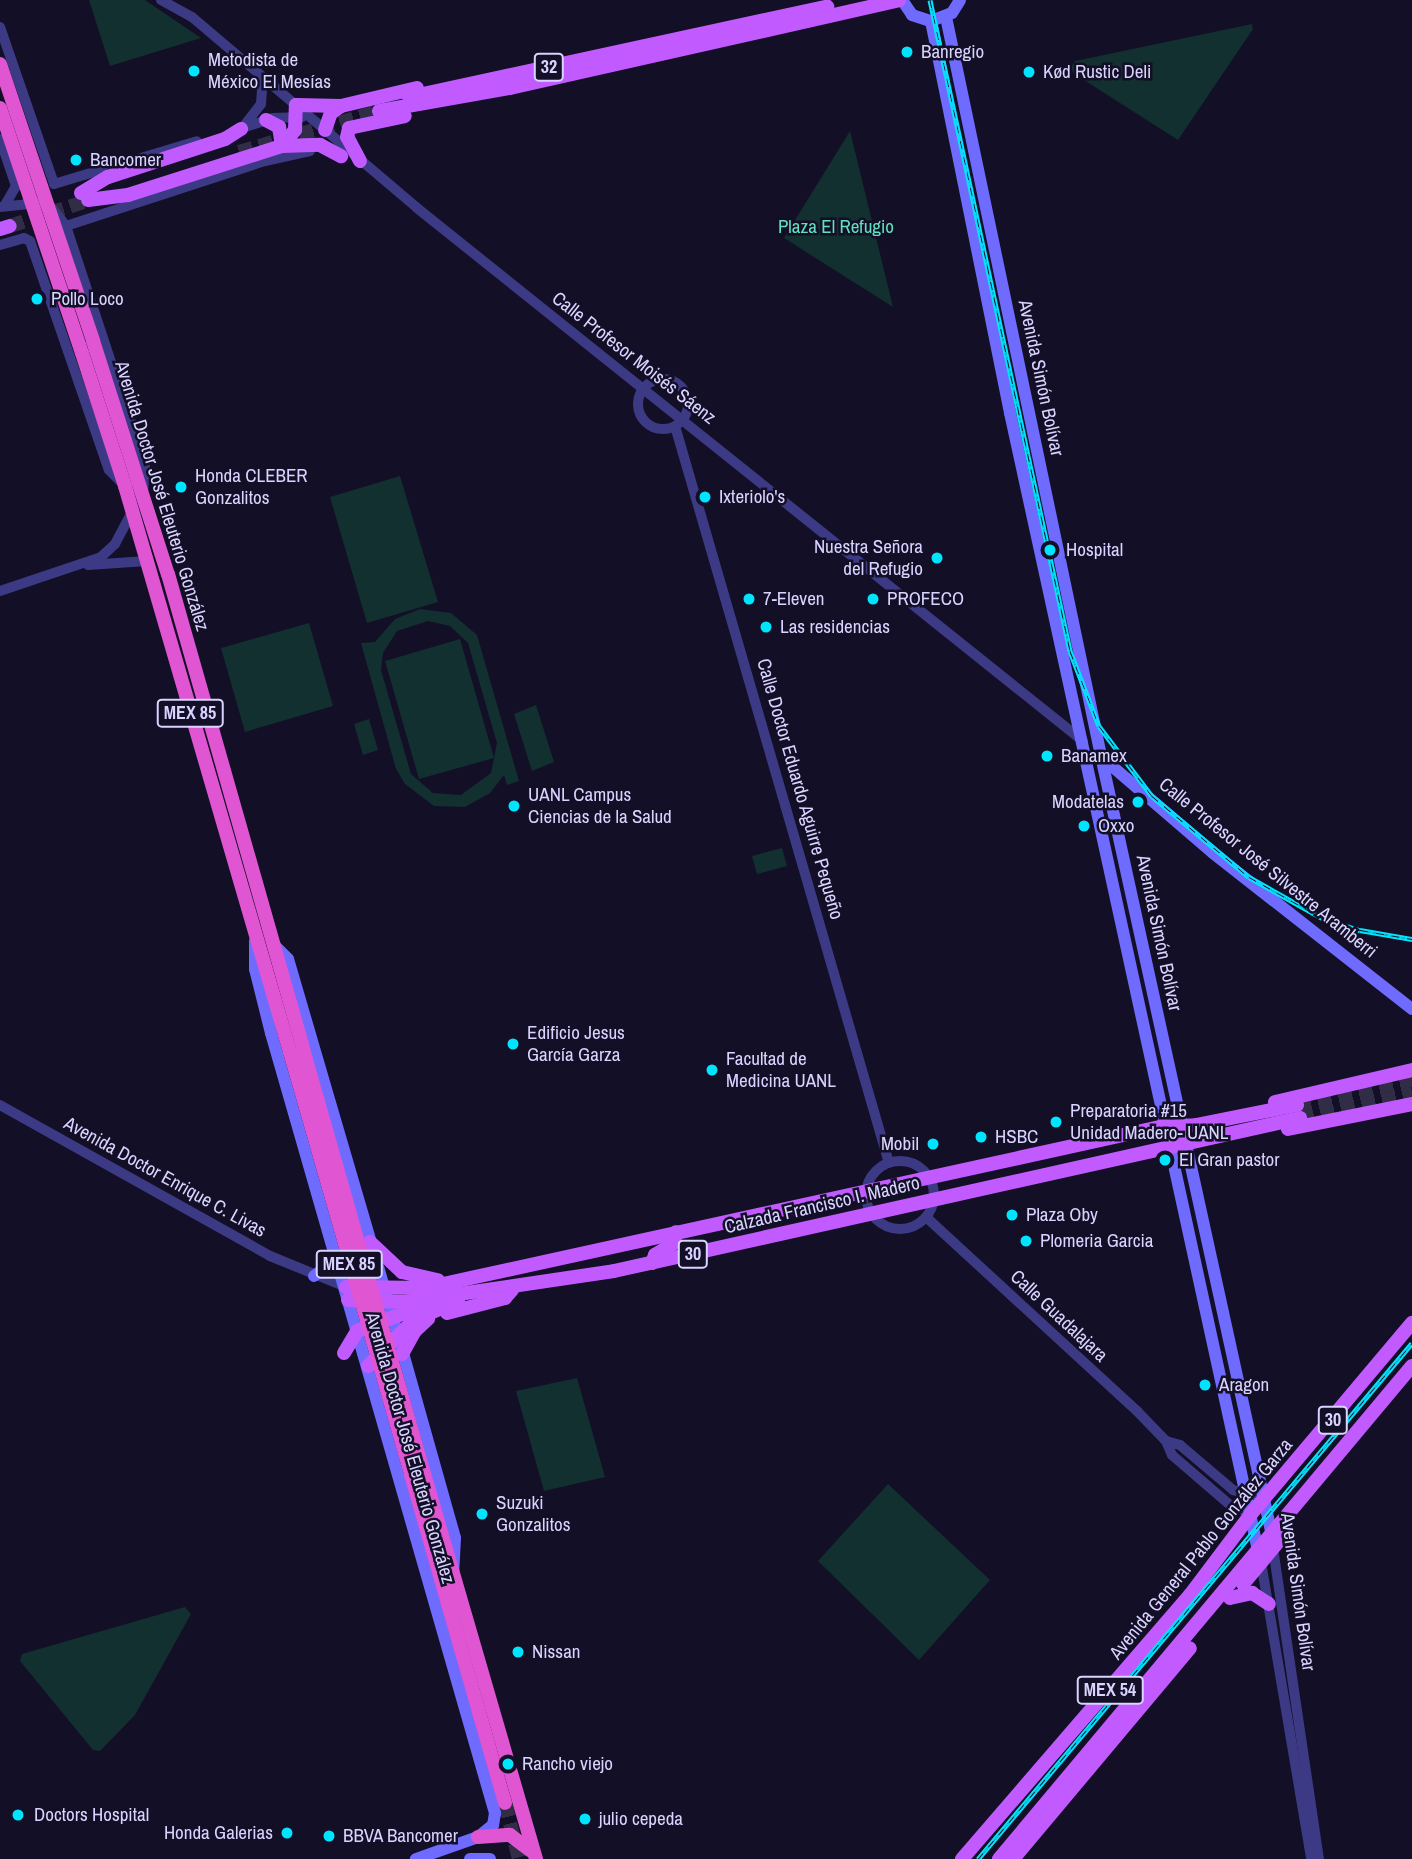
<!DOCTYPE html>
<meta charset="utf-8">
<style>
body{margin:0}
#map{position:relative;width:1412px;height:1859px;overflow:hidden;background:#130f26;font-family:"Archivo Narrow",sans-serif}
div>[style]{position:absolute}
[style*='--x']{left:calc(var(--x)*1px);top:calc(var(--y)*1px);width:calc(var(--w)*1px);rotate:calc(var(--a)*1deg)}
.green>*{inset:0;background:#12302f}
.primary-tunnel>*{height:14px;margin-top:-7px;transform-origin:0;background:repeating-linear-gradient(90deg,#312d47 0 14px,transparent 0 21px)}
.trunk-tunnel>*{height:14px;margin-top:-7px;transform-origin:0;background:repeating-linear-gradient(90deg,#312d47 0 14px,transparent 0 21px)}
.tertiary>*{height:10px;margin:-5px;padding:0 5px;transform-origin:5px;border-radius:5px;background:#3d3a85}
.tertiary>.ring{margin:-5px;padding:0;box-sizing:content-box;background:none;border:10px solid #3d3a85;border-radius:50%}
.secondary>*{height:12px;margin:-6px;padding:0 6px;transform-origin:6px;border-radius:6px;background:#6f6bff}
.primary>*{height:14px;margin:-7px;padding:0 7px;transform-origin:7px;border-radius:7px;background:#c25bff}
.trunk>*{height:14px;margin:-7px;padding:0 7px;transform-origin:7px;border-radius:7px;background:#e055d1}
.rail>*{height:5px;margin-top:-2.5px;transform-origin:0;background:repeating-linear-gradient(90deg,#130f26 0 8px,#00e5ff 0 16px);box-sizing:border-box;border-block:2px solid #00e5ff}
.trunk-bridge>*{height:14px;margin:-7px;padding:0 7px;transform-origin:7px;border-radius:7px;background:#e055d1}
.dots>*{width:19px;height:19px;translate:-50% -50%;box-sizing:border-box;border:4px solid #130f26;border-radius:50%}
span{translate:-50% -50%;white-space:nowrap;text-align:center;line-height:1.15;-webkit-text-stroke:5px #130f26;paint-order:stroke}
.shield-label span{padding:2px 5px;background:#130f26;border:2px solid;border-radius:5px;-webkit-text-stroke-width:0}
.shield-label{font-size:18px;color:#d9d4ff;font-weight:700}
.poi-label{font-size:19px;color:#d9d4ff}
.left{translate:0 -50%;text-align:left}
.right{translate:-100% -50%;text-align:right}
.park-label{font-size:19px;color:#5fe0c0}
.street-label{font-size:19px;color:#d9d4ff}
</style>
<div id="map">
<div class="green">
<div style="clip-path:polygon(89px 0,145px 0,201px 38px,110px 66px)"></div>
<div style="clip-path:polygon(1252px 24px,1253px 29px,1178px 140px,1073px 73px,1071px 66px,1075px 61px)"></div>
<div style="clip-path:polygon(850px 131px,893px 307px,784px 238px)"></div>
<div style="clip-path:polygon(400px 476px,438px 602px,367px 623px,330px 497px)"></div>
<div style="clip-path:polygon(evenodd,420px 609px,451px 613px,477px 635px,519px 781px,507px 785px,504px 775px,490px 793px,465px 807px,434px 806px,405px 784px,396px 769px,361px 643px,375px 642px,395px 619px,420px 609px,428px 621px,450px 626px,468px 643px,497px 743px,491px 773px,461px 795px,433px 793px,411px 774px,381px 670px,383px 653px,397px 631px,428px 621px)"></div>
<div style="clip-path:polygon(309px 623px,333px 706px,245px 732px,221px 648px)"></div>
<div style="clip-path:polygon(460px 639px,494px 758px,419px 779px,385px 661px)"></div>
<div style="clip-path:polygon(536px 705px,554px 762px,532px 771px,514px 714px)"></div>
<div style="clip-path:polygon(369px 719px,378px 750px,363px 755px,354px 724px)"></div>
<div style="clip-path:polygon(782px 848px,787px 866px,757px 874px,752px 856px)"></div>
<div style="clip-path:polygon(577px 1378px,605px 1477px,544px 1491px,516px 1391px)"></div>
<div style="clip-path:polygon(888px 1484px,990px 1580px,919px 1660px,818px 1561px)"></div>
<div style="clip-path:polygon(185px 1607px,191px 1614px,135px 1715px,100px 1751px,93px 1750px,20px 1661px,22px 1654px)"></div>
</div>
<div class="primary-tunnel">
<div style="--x:239;--y:152;--w:146;--a:-16.3"></div>
<div style="--x:10;--y:226;--w:78;--a:-18"></div>
<div style="--x:1297;--y:1105;--w:118;--a:-12.3"></div>
<div style="--x:1300;--y:1118;--w:115;--a:-12.1"></div>
</div>
<div class="trunk-tunnel">
<div style="--x:505;--y:1803;--w:58;--a:76"></div>
</div>
<div class="tertiary">
<div style="--x:161;--y:0;--w:35;--a:29"></div>
<div style="--x:192;--y:17;--w:295;--a:40.3"></div>
<div style="--x:417;--y:208;--w:853;--a:38.67"></div>
<div style="--x:0;--y:27;--w:166;--a:71"></div>
<div style="--x:54;--y:184;--w:149;--a:-16.7"></div>
<div style="--x:243;--y:127;--w:29;--a:-52"></div>
<div style="--x:261;--y:104;--w:26;--a:-86"></div>
<div style="--x:236;--y:130;--w:39;--a:-18"></div>
<div style="--x:273;--y:118;--w:29;--a:-2"></div>
<div style="--x:0;--y:139;--w:50;--a:71.2"></div>
<div style="--x:16;--y:186;--w:22;--a:120"></div>
<div style="--x:0;--y:207;--w:39;--a:-6"></div>
<div style="--x:39;--y:203;--w:11;--a:15"></div>
<div style="--x:50;--y:206;--w:26;--a:51"></div>
<div style="--x:66;--y:226;--w:252;--a:71.7"></div>
<div style="--x:145;--y:465;--w:27;--a:94"></div>
<div style="--x:66;--y:226;--w:209;--a:-18.1"></div>
<div style="--x:265;--y:161;--w:46;--a:-12.5"></div>
<div style="--x:0;--y:245;--w:25;--a:-16"></div>
<div style="--x:24;--y:238;--w:7;--a:27"></div>
<div style="--x:30;--y:241;--w:242;--a:71"></div>
<div style="--x:109;--y:470;--w:23;--a:45"></div>
<div class="ring" style="left:638px;top:379px;width:40px;height:40px"></div>
<div style="--x:675;--y:426;--w:767;--a:73.81"></div>
<div style="--x:88;--y:565;--w:59;--a:-3.9"></div>
<div style="--x:0;--y:591;--w:107;--a:-18.6"></div>
<div style="--x:101;--y:557;--w:19;--a:-43"></div>
<div style="--x:115;--y:544;--w:36;--a:-62"></div>
<div style="--x:0;--y:1105;--w:309;--a:29.2"></div>
<div style="--x:270;--y:1256;--w:82;--a:22.2"></div>
<div class="ring" style="left:866px;top:1161px;width:58px;height:58px"></div>
<div style="--x:926;--y:1217;--w:287;--a:42.6"></div>
<div style="--x:1137;--y:1411;--w:42;--a:46"></div>
<div style="--x:1166;--y:1441;--w:15;--a:67"></div>
<div style="--x:1172;--y:1455;--w:77;--a:40.8"></div>
<div style="--x:1230;--y:1505;--w:23;--a:23"></div>
<div style="--x:1166;--y:1441;--w:15;--a:16"></div>
<div style="--x:1180;--y:1445;--w:70;--a:40.3"></div>
<div style="--x:1233;--y:1490;--w:33;--a:16"></div>
<div style="--x:1273;--y:1548;--w:314;--a:81.6"></div>
<div style="--x:1261;--y:1562;--w:301;--a:80.4"></div>
</div>
<div class="secondary">
<div style="--x:902;--y:0;--w:18;--a:56"></div>
<div style="--x:912;--y:15;--w:20;--a:18"></div>
<div style="--x:931;--y:21;--w:22;--a:-21"></div>
<div style="--x:952;--y:13;--w:15;--a:-58"></div>
<div style="--x:946;--y:17;--w:755;--a:78.15"></div>
<div style="--x:1101;--y:756;--w:803;--a:77.63"></div>
<div style="--x:931;--y:21;--w:400;--a:78.6"></div>
<div style="--x:1010;--y:413;--w:1169;--a:77.7"></div>
<div style="--x:1099;--y:755;--w:150;--a:40.7"></div>
<div style="--x:1213;--y:853;--w:253;--a:38.1"></div>
<div style="--x:255;--y:941;--w:28;--a:90"></div>
<div style="--x:255;--y:969;--w:66;--a:76"></div>
<div style="--x:271;--y:1033;--w:812;--a:73.98"></div>
<div style="--x:495;--y:1813;--w:12;--a:99"></div>
<div style="--x:493;--y:1825;--w:19;--a:141"></div>
<div style="--x:478;--y:1837;--w:66;--a:160.5"></div>
<div style="--x:273;--y:944;--w:21;--a:45"></div>
<div style="--x:288;--y:959;--w:384;--a:73.7"></div>
<div style="--x:396;--y:1328;--w:218;--a:74.3"></div>
<div style="--x:455;--y:1538;--w:33;--a:93"></div>
<div style="--x:314;--y:1276;--w:29;--a:-36"></div>
<div style="--x:470;--y:1859;--w:20;--a:0"></div>
</div>
<div class="primary">
<div style="--x:409;--y:97;--w:428;--a:-12.2"></div>
<div style="--x:379;--y:111;--w:133;--a:-10"></div>
<div style="--x:510;--y:88;--w:399;--a:-12.7"></div>
<div style="--x:266;--y:120;--w:15;--a:28"></div>
<div style="--x:279;--y:127;--w:19;--a:81"></div>
<div style="--x:325;--y:130;--w:18;--a:-71"></div>
<div style="--x:331;--y:113;--w:12;--a:-35"></div>
<div style="--x:282;--y:146;--w:21;--a:-51"></div>
<div style="--x:295;--y:130;--w:25;--a:-88"></div>
<div style="--x:296;--y:105;--w:45;--a:1.3"></div>
<div style="--x:341;--y:106;--w:78;--a:-13.3"></div>
<div style="--x:360;--y:161;--w:27;--a:-118"></div>
<div style="--x:347;--y:137;--w:9;--a:-77"></div>
<div style="--x:349;--y:128;--w:57;--a:-12.1"></div>
<div style="--x:81;--y:193;--w:31;--a:-31"></div>
<div style="--x:108;--y:177;--w:123;--a:-18"></div>
<div style="--x:225;--y:139;--w:19;--a:-32"></div>
<div style="--x:88;--y:200;--w:40;--a:-7.1"></div>
<div style="--x:128;--y:195;--w:162;--a:-17.7"></div>
<div style="--x:282;--y:146;--w:38;--a:-2"></div>
<div style="--x:320;--y:145;--w:24;--a:28"></div>
<div style="--x:0;--y:229;--w:10;--a:-17"></div>
<div style="--x:1275;--y:1102;--w:141;--a:-13.1"></div>
<div style="--x:1288;--y:1129;--w:126;--a:-11.4"></div>
<div style="--x:370;--y:1242;--w:44;--a:43.2"></div>
<div style="--x:402;--y:1272;--w:37;--a:13"></div>
<div style="--x:652;--y:1263;--w:9;--a:-69"></div>
<div style="--x:655;--y:1255;--w:22;--a:-32"></div>
<div style="--x:674;--y:1243;--w:11;--a:-80"></div>
<div style="--x:346;--y:1287;--w:79;--a:0.7"></div>
<div style="--x:425;--y:1288;--w:752;--a:-12.36"></div>
<div style="--x:1160;--y:1127;--w:36;--a:-3"></div>
<div style="--x:1196;--y:1125;--w:103;--a:-11.2"></div>
<div style="--x:348;--y:1300;--w:57;--a:2"></div>
<div style="--x:405;--y:1302;--w:211;--a:-8.4"></div>
<div style="--x:614;--y:1271;--w:703;--a:-12.57"></div>
<div style="--x:447;--y:1313;--w:60;--a:-14.5"></div>
<div style="--x:505;--y:1298;--w:11;--a:-49"></div>
<div style="--x:344;--y:1353;--w:26;--a:-59"></div>
<div style="--x:357;--y:1331;--w:71;--a:-20.7"></div>
<div style="--x:402;--y:1354;--w:26;--a:-61"></div>
<div style="--x:415;--y:1331;--w:18;--a:-43"></div>
<div style="--x:368;--y:1366;--w:65;--a:-45"></div>
<div style="--x:414;--y:1320;--w:48;--a:-23.4"></div>
<div style="--x:1243;--y:1584;--w:70;--a:-50.2"></div>
<div style="--x:1230;--y:1598;--w:23;--a:-13"></div>
<div style="--x:1252;--y:1593;--w:20;--a:33"></div>
<div style="--x:962;--y:1859;--w:349;--a:-49.2"></div>
<div style="--x:1190;--y:1595;--w:101;--a:-53"></div>
<div style="--x:1251;--y:1514;--w:250;--a:-49.9"></div>
<div style="--x:999;--y:1859;--w:643;--a:-50.05"></div>
<div style="--x:1013;--y:1859;--w:275;--a:-50"></div>
</div>
<div class="trunk">
<div style="--x:93;--y:341;--w:245;--a:72.2"></div>
<div style="--x:168;--y:574;--w:494;--a:74.1"></div>
<div style="--x:82;--y:353;--w:140;--a:72.1"></div>
<div style="--x:125;--y:486;--w:590;--a:73.75"></div>
<div style="--x:423;--y:1470;--w:405;--a:73.8"></div>
<div style="--x:411;--y:1475;--w:341;--a:74"></div>
<div style="--x:478;--y:1837;--w:32;--a:-4"></div>
<div style="--x:510;--y:1835;--w:26;--a:37"></div>
</div>
<div class="rail">
<div style="--x:930;--y:0;--w:666;--a:77.86"></div>
<div style="--x:1070;--y:651;--w:80;--a:68.9"></div>
<div style="--x:1099;--y:726;--w:88;--a:52.9"></div>
<div style="--x:1152;--y:796;--w:126;--a:39.9"></div>
<div style="--x:1249;--y:877;--w:84;--a:29.3"></div>
<div style="--x:1322;--y:918;--w:40;--a:18"></div>
<div style="--x:1360;--y:930;--w:53;--a:9.8"></div>
<div style="--x:978;--y:1859;--w:674;--a:-49.93"></div>
</div>
<div class="trunk-bridge">
<div style="--x:0;--y:64;--w:292;--a:71.4"></div>
<div style="--x:0;--y:108;--w:258;--a:71.5"></div>
<div style="--x:303;--y:1049;--w:438;--a:74.1"></div>
<div style="--x:290;--y:1052;--w:440;--a:74"></div>
</div>
<div class="dots">
<div style="left:907px;top:52px;background:#00e5ff"></div>
<div style="left:194px;top:71px;background:#00e5ff"></div>
<div style="left:1029px;top:72px;background:#00e5ff"></div>
<div style="left:76px;top:160px;background:#00e5ff"></div>
<div style="left:37px;top:299px;background:#00e5ff"></div>
<div style="left:181px;top:487px;background:#00e5ff"></div>
<div style="left:705px;top:497px;background:#00e5ff"></div>
<div style="left:1050px;top:550px;background:#00e5ff"></div>
<div style="left:937px;top:558px;background:#00e5ff"></div>
<div style="left:749px;top:599px;background:#00e5ff"></div>
<div style="left:873px;top:599px;background:#00e5ff"></div>
<div style="left:766px;top:627px;background:#00e5ff"></div>
<div style="left:1047px;top:756px;background:#00e5ff"></div>
<div style="left:1138px;top:802px;background:#00e5ff"></div>
<div style="left:514px;top:806px;background:#00e5ff"></div>
<div style="left:1084px;top:826px;background:#00e5ff"></div>
<div style="left:513px;top:1044px;background:#00e5ff"></div>
<div style="left:712px;top:1070px;background:#00e5ff"></div>
<div style="left:1056px;top:1122px;background:#00e5ff"></div>
<div style="left:981px;top:1137px;background:#00e5ff"></div>
<div style="left:933px;top:1144px;background:#00e5ff"></div>
<div style="left:1165px;top:1160px;background:#00e5ff"></div>
<div style="left:1012px;top:1215px;background:#00e5ff"></div>
<div style="left:1026px;top:1241px;background:#00e5ff"></div>
<div style="left:1205px;top:1385px;background:#00e5ff"></div>
<div style="left:482px;top:1514px;background:#00e5ff"></div>
<div style="left:518px;top:1652px;background:#00e5ff"></div>
<div style="left:508px;top:1764px;background:#00e5ff"></div>
<div style="left:18px;top:1815px;background:#00e5ff"></div>
<div style="left:585px;top:1819px;background:#00e5ff"></div>
<div style="left:287px;top:1833px;background:#00e5ff"></div>
<div style="left:329px;top:1836px;background:#00e5ff"></div>
</div>
<div class="shield-label">
<span style="left:549px;top:67px">32</span>
<span style="left:190px;top:713px">MEX 85</span>
<span style="left:693px;top:1254px">30</span>
<span style="left:349px;top:1264px">MEX 85</span>
<span style="left:1333px;top:1420px">30</span>
<span style="left:1110px;top:1690px">MEX 54</span>
</div>
<div class="poi-label">
<span class="left" style="left:921px;top:52px">Banregio</span>
<span class="left" style="left:208px;top:71px">Metodista de<br>México El Mesías</span>
<span class="left" style="left:1043px;top:72px">Kød Rustic Deli</span>
<span class="left" style="left:90px;top:160px">Bancomer</span>
<span class="left" style="left:51px;top:299px">Pollo Loco</span>
<span class="left" style="left:195px;top:487px">Honda CLEBER<br>Gonzalitos</span>
<span class="left" style="left:719px;top:497px">Ixteriolo's</span>
<span class="right" style="left:923px;top:558px">Nuestra Señora<br>del Refugio</span>
<span class="left" style="left:1066px;top:550px">Hospital</span>
<span class="left" style="left:763px;top:599px">7-Eleven</span>
<span class="left" style="left:887px;top:599px">PROFECO</span>
<span class="left" style="left:780px;top:627px">Las residencias</span>
<span class="left" style="left:1061px;top:756px">Banamex</span>
<span class="left" style="left:528px;top:806px">UANL Campus<br>Ciencias de la Salud</span>
<span class="right" style="left:1124px;top:802px">Modatelas</span>
<span class="left" style="left:1098px;top:826px">Oxxo</span>
<span class="left" style="left:527px;top:1044px">Edificio Jesus<br>García Garza</span>
<span class="left" style="left:726px;top:1070px">Facultad de<br>Medicina UANL</span>
<span class="left" style="left:1070px;top:1122px">Preparatoria #15<br>Unidad Madero- UANL</span>
<span class="left" style="left:995px;top:1137px">HSBC</span>
<span class="right" style="left:919px;top:1144px">Mobil</span>
<span class="left" style="left:1179px;top:1160px">El Gran pastor</span>
<span class="left" style="left:1026px;top:1215px">Plaza Oby</span>
<span class="left" style="left:1040px;top:1241px">Plomeria Garcia</span>
<span class="left" style="left:1219px;top:1385px">Aragon</span>
<span class="left" style="left:496px;top:1514px">Suzuki<br>Gonzalitos</span>
<span class="left" style="left:532px;top:1652px">Nissan</span>
<span class="left" style="left:522px;top:1764px">Rancho viejo</span>
<span class="left" style="left:34px;top:1815px">Doctors Hospital</span>
<span class="left" style="left:599px;top:1819px">julio cepeda</span>
<span class="right" style="left:273px;top:1833px">Honda Galerias</span>
<span class="left" style="left:343px;top:1836px">BBVA Bancomer</span>
</div>
<div class="park-label">
<span style="left:836px;top:227px">Plaza El Refugio</span>
</div>
<div class="street-label">
<span style="left:634px;top:358px;rotate:38deg">Calle Profesor Moisés Sáenz</span>
<span style="left:1041px;top:378px;rotate:78deg">Avenida Simón Bolívar</span>
<span style="left:162px;top:496px;rotate:73deg">Avenida Doctor José Eleuterio González</span>
<span style="left:800px;top:789px;rotate:74deg">Calle Doctor Eduardo Aguirre Pequeño</span>
<span style="left:1268px;top:868px;rotate:39deg">Calle Profesor José Silvestre Aramberri</span>
<span style="left:1159px;top:933px;rotate:78deg">Avenida Simón Bolívar</span>
<span style="left:165px;top:1177px;rotate:29deg">Avenida Doctor Enrique C. Livas</span>
<span style="left:822px;top:1205px;rotate:-13deg">Calzada Francisco I. Madero</span>
<span style="left:1059px;top:1316px;rotate:43deg">Calle Guadalajara</span>
<span style="left:410px;top:1448px;rotate:74deg">Avenida Doctor José Eleuterio González</span>
<span style="left:1201px;top:1549px;rotate:-51deg">Avenida General Pablo González Garza</span>
<span style="left:1298px;top:1592px;rotate:82deg">Avenida Simón Bolívar</span>
</div>
</div>
